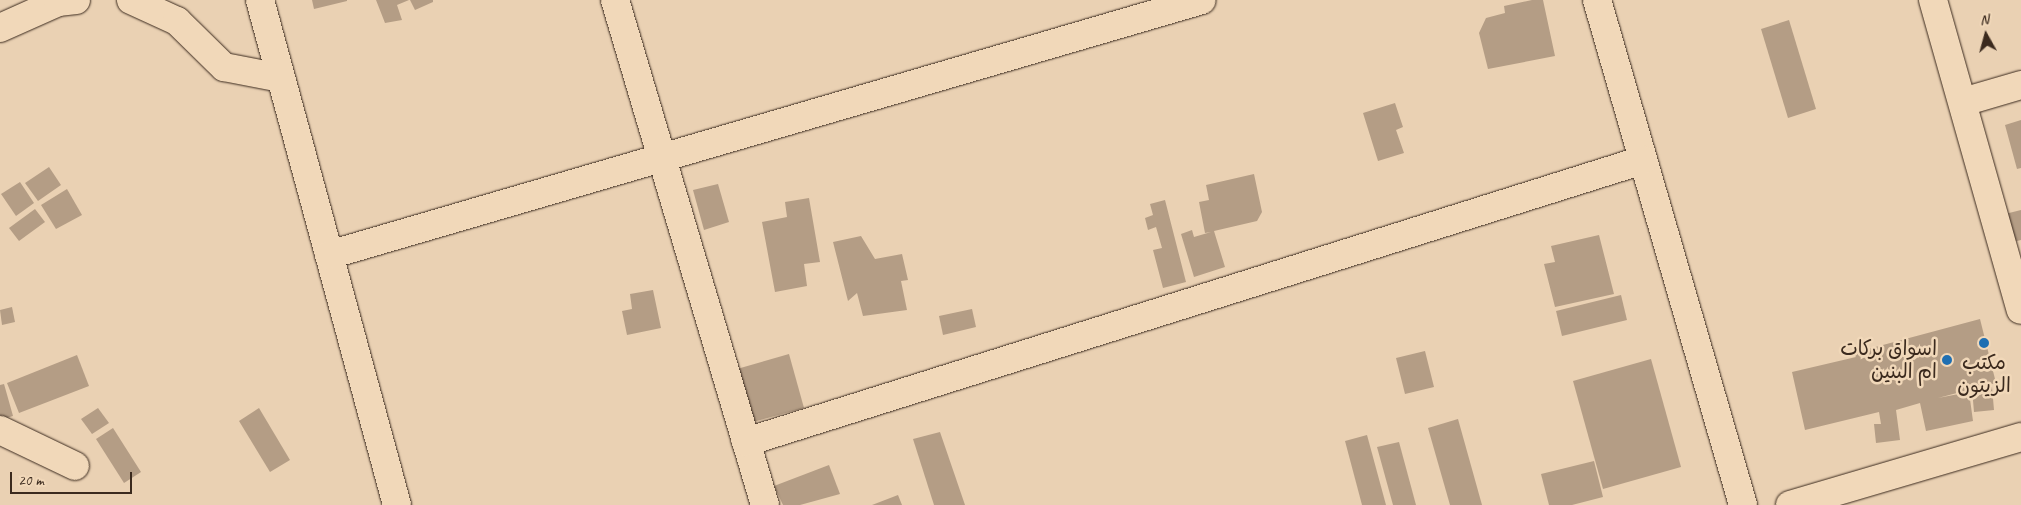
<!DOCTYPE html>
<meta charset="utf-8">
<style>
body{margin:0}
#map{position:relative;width:2021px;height:505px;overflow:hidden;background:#ead1b3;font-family:Caveat,"Playpen Sans Arabic",sans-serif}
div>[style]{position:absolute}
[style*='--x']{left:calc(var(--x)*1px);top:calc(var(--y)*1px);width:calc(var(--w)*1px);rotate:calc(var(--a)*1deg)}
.building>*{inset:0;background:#b49d85}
.roads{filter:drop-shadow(0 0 1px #3b2a1e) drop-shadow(0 0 1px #3b2a1e)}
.minor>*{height:28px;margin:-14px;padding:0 14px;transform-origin:14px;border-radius:14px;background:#f1d8b9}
.dots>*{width:14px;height:14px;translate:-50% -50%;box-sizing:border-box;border:2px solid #f1d8b9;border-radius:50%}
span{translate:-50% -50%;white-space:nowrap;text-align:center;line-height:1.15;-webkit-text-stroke:5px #f1d8b9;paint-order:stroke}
.poi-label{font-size:20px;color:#3b2a1e}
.right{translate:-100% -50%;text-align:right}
.north{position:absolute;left:1961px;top:10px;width:50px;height:50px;-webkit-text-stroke:4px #f1d8b9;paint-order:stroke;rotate:353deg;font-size:14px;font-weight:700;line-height:20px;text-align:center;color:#3b2a1e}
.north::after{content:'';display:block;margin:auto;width:18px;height:22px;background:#3b2a1e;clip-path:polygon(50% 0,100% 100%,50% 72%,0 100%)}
.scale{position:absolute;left:10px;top:472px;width:122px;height:22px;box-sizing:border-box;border:2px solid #3b2a1e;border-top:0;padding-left:6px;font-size:15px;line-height:18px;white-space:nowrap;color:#3b2a1e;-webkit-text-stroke:4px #f1d8b9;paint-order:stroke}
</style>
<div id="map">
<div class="building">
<div style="clip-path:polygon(312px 0,347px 0,347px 1px,314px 9px)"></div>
<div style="clip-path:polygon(376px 0,409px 0,397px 5px,402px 20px,385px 23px)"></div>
<div style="clip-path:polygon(410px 0,433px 0,433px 2px,415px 10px)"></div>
<div style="clip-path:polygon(1532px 0,1543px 0,1555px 56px,1488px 69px,1479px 33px,1486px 18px,1505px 13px,1504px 6px)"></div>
<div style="clip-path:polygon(1789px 20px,1816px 109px,1788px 118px,1761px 29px)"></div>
<div style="clip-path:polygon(1395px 103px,1403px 127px,1396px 130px,1404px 153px,1378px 161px,1363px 113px)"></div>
<div style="clip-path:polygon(2021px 120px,2021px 168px,2017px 169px,2005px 125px)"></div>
<div style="clip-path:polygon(49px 167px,61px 185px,38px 201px,25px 183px)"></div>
<div style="clip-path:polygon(1254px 174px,1262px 212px,1257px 221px,1214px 231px,1225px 267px,1194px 277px,1181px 234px,1192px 230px,1194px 237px,1211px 232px,1205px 233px,1199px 202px,1209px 200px,1206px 185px)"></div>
<div style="clip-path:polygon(20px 182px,34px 203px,16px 216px,1px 194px)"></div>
<div style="clip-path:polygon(718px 184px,729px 222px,704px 230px,693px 190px)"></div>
<div style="clip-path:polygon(67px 189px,82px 215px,56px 229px,41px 205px)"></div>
<div style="clip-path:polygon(809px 198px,820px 262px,804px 264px,807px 286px,775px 292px,762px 222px,787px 217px,785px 202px)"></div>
<div style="clip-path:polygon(1165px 200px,1186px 282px,1163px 288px,1153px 250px,1162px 248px,1156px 227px,1148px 230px,1145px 218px,1153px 215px,1150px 204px)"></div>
<div style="clip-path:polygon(35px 209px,45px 222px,19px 241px,9px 228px)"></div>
<div style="clip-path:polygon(2021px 210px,2021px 240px,2009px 243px,2001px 215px)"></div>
<div style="clip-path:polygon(1599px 235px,1614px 294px,1555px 307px,1544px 264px,1555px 262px,1551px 246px)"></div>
<div style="clip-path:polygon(861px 236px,875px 259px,902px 254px,908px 280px,901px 281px,907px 310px,863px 316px,857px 293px,848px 301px,833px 242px)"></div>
<div style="clip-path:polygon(653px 290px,661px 328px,627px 335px,622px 311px,632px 309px,630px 294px)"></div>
<div style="clip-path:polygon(1621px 295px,1627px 320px,1562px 336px,1556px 311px)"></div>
<div style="clip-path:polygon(12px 307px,15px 322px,2px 325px,0 310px)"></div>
<div style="clip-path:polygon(972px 309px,976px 327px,943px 335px,939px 316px)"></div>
<div style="clip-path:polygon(1980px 319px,1996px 383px,1972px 389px,1992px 387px,1994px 410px,1974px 412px,1972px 389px,1938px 398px,1969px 392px,1973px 421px,1926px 431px,1920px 403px,1896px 410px,1900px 440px,1876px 443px,1874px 424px,1881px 424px,1879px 412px,1805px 430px,1792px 372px,1856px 357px,1853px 353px)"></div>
<div style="clip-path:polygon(1425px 351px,1434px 387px,1405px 394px,1396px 358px)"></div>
<div style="clip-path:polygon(789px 354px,804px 408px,753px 422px,737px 369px)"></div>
<div style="clip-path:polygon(77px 355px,89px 386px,19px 413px,7px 383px)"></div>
<div style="clip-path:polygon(1651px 359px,1681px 467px,1603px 489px,1573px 381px)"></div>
<div style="clip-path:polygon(4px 384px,13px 416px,0 420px,0 385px)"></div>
<div style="clip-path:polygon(98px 408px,109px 423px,92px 434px,81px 419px)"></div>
<div style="clip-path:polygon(259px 408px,290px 460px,270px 472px,239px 421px)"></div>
<div style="clip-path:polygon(1458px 419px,1482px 505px,1450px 505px,1428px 428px)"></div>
<div style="clip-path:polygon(113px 428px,141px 472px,124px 483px,96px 439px)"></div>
<div style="clip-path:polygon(940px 432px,965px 505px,934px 505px,913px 439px)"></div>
<div style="clip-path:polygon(1367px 435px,1386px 505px,1362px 505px,1345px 441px)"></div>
<div style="clip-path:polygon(1399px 442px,1416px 505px,1393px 505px,1377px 447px)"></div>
<div style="clip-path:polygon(1594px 461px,1603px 497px,1572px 505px,1549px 505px,1541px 474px)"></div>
<div style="clip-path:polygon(829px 465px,840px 494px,800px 505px,783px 505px,774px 486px)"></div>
<div style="clip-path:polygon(898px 495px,902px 505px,872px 505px)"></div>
</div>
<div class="roads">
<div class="minor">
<div style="--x:131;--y:0;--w:51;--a:24.5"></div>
<div style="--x:177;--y:21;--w:66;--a:44.4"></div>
<div style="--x:224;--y:67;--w:58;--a:10.9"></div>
<div style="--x:260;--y:0;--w:523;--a:74.82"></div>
<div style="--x:615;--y:0;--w:527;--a:73.46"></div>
<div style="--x:1597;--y:0;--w:526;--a:73.87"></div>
<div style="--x:1933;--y:0;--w:322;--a:74.2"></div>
<div style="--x:0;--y:28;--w:64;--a:-24.1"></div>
<div style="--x:58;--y:2;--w:18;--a:-6"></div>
<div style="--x:1963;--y:102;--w:60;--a:-16.3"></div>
<div style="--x:329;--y:255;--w:909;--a:-16.28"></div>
<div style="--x:0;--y:430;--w:83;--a:25.6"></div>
<div style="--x:746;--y:442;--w:940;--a:-17.45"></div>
<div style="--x:1790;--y:505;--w:241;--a:-16.4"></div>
</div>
</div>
<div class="dots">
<div style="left:1984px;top:343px;background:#1f6fb2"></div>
<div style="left:1947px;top:360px;background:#1f6fb2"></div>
</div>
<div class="poi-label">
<span class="right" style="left:1937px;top:360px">اسواق بركات<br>ام البنين</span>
<span style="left:1984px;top:374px">مكتب<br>الزيتون</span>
</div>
<div class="north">N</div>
<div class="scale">20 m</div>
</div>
